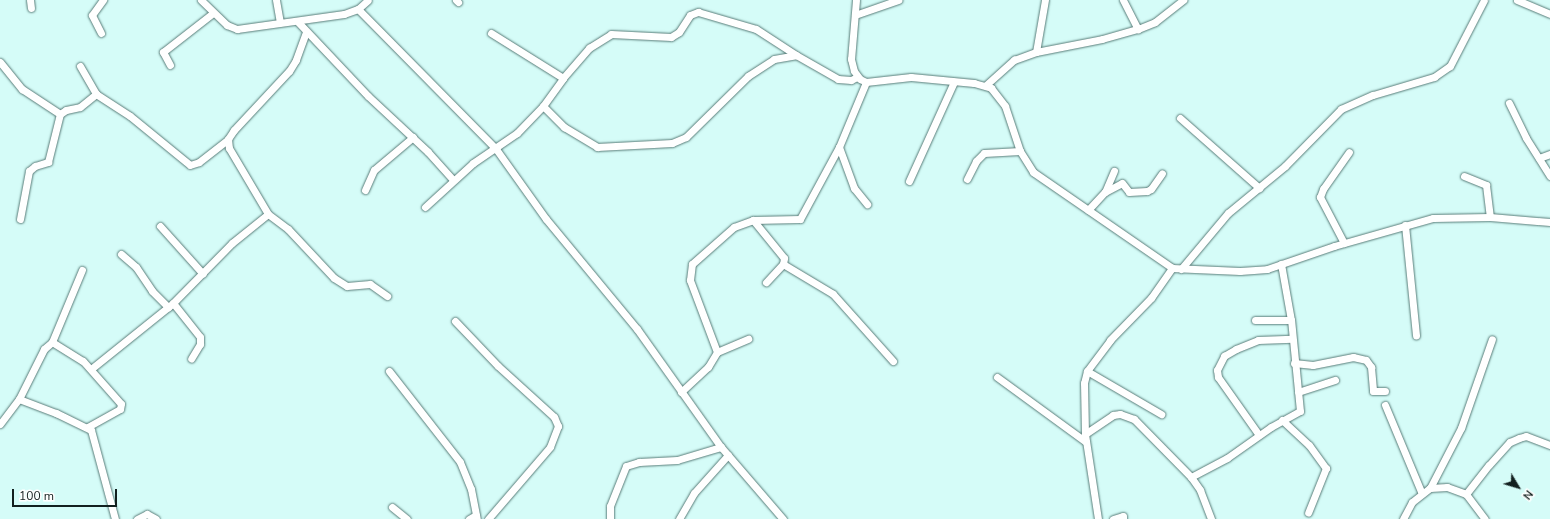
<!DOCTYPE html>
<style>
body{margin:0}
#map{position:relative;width:1550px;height:519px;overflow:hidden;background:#d5fcf8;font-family:"Nunito Sans",sans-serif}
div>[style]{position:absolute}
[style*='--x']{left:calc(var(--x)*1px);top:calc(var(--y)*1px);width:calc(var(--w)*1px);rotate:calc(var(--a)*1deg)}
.roads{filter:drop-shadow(0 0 1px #587c78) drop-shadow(0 0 1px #587c78)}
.minor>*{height:7px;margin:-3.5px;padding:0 3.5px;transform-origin:3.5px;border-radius:3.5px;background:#fff}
span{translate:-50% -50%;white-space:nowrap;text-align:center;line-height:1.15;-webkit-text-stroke:4px #fff;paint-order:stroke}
.north{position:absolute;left:1498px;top:467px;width:40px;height:40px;-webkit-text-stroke:3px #fff;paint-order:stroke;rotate:128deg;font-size:11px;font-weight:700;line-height:16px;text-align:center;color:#12201f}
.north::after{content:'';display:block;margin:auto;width:14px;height:18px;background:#12201f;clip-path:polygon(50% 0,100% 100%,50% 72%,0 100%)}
.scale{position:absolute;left:12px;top:489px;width:105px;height:18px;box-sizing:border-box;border:2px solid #12201f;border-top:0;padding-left:5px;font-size:12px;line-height:14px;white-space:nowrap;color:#12201f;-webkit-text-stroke:3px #fff;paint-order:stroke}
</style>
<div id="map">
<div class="roads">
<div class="minor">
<div style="--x:30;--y:0;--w:8;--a:83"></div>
<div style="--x:201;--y:0;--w:36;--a:44"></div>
<div style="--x:227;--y:25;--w:11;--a:22"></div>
<div style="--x:237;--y:29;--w:108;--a:-8"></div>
<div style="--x:344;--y:14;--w:15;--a:-20"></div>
<div style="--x:358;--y:9;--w:13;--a:-42"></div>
<div style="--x:276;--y:0;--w:23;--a:80"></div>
<div style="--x:456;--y:0;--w:3;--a:45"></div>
<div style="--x:856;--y:0;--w:59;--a:94.8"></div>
<div style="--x:851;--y:59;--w:12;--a:76"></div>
<div style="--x:854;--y:71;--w:10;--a:53"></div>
<div style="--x:860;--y:79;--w:7;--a:27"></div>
<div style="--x:866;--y:82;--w:45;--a:-6.3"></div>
<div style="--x:911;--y:77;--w:63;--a:5.4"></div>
<div style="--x:974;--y:83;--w:18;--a:16"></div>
<div style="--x:991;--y:88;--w:23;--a:52"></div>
<div style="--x:1005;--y:106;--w:47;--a:71.6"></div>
<div style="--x:1020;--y:151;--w:25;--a:58"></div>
<div style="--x:1033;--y:172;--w:169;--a:34.6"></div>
<div style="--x:1172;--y:268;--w:68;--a:2.5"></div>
<div style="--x:1240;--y:271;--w:27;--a:-4"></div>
<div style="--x:1267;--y:269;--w:71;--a:-18.9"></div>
<div style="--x:1334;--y:246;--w:103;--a:-15.8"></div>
<div style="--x:1433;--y:218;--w:57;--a:-1"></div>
<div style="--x:1490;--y:217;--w:60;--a:4.8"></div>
<div style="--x:1123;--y:0;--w:33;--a:63"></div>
<div style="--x:1517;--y:0;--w:36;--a:23"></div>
<div style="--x:358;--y:9;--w:197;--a:45.4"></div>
<div style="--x:496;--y:149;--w:86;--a:54.5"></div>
<div style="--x:546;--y:219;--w:143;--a:50.4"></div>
<div style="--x:637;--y:329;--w:145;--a:54.6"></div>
<div style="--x:721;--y:447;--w:95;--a:49.3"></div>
<div style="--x:855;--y:15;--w:46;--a:-19.2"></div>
<div style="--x:298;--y:22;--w:102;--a:46.6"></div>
<div style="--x:368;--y:96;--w:82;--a:43"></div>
<div style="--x:428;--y:152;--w:38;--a:48"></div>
<div style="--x:306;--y:32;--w:30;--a:110"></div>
<div style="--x:296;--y:60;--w:13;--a:122"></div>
<div style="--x:289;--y:71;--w:81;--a:133"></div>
<div style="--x:234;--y:130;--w:11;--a:124"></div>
<div style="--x:228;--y:139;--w:9;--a:84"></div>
<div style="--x:229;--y:148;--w:77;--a:59.4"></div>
<div style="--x:268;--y:214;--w:25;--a:37"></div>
<div style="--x:288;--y:229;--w:67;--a:46.8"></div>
<div style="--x:334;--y:278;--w:15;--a:32"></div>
<div style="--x:347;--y:286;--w:23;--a:-5"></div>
<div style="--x:370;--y:284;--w:21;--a:35"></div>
<div style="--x:101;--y:33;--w:20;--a:-117"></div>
<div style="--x:92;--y:15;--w:19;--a:-54"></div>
<div style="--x:491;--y:33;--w:85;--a:32"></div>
<div style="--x:1036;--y:52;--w:53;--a:-80.2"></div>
<div style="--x:0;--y:62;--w:35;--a:51"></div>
<div style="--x:22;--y:89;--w:45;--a:33.3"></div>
<div style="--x:170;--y:65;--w:15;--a:-118"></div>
<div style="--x:163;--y:52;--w:63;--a:-38"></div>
<div style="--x:80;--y:66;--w:32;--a:60"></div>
<div style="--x:986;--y:85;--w:38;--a:-42"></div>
<div style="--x:1014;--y:60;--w:23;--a:-20"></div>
<div style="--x:1036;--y:52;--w:67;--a:-11.1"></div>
<div style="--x:1102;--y:39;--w:37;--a:-16"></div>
<div style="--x:1138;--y:29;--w:18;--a:-22"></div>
<div style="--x:1155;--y:22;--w:36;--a:-38"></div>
<div style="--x:96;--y:94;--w:40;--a:32.9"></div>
<div style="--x:130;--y:116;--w:77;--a:39.2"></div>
<div style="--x:190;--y:165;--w:9;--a:-18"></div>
<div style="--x:199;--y:162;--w:37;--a:-38"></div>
<div style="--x:1509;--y:103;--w:39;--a:64"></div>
<div style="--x:1526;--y:138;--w:45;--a:57.7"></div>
<div style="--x:543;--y:106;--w:30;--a:45"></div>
<div style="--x:564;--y:127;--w:39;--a:31"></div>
<div style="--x:597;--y:147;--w:75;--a:-3.1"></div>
<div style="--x:672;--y:143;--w:15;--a:-23"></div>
<div style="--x:686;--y:137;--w:87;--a:-44.5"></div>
<div style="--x:748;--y:76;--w:31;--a:-33"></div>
<div style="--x:774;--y:59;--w:22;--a:-10"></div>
<div style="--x:796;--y:55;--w:48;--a:29.7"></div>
<div style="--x:838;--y:79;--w:13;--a:4"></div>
<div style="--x:851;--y:80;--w:7;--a:-27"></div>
<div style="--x:1180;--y:118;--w:106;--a:41.5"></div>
<div style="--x:839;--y:147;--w:44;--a:69.9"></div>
<div style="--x:854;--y:188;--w:21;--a:51"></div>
<div style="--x:1539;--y:158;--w:12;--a:-20"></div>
<div style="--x:1464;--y:176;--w:24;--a:22"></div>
<div style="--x:1486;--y:185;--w:32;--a:83"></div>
<div style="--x:967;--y:179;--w:20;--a:-63"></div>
<div style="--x:976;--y:161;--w:11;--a:-45"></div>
<div style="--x:984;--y:153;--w:36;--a:-3"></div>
<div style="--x:909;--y:181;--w:109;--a:-65.6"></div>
<div style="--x:365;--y:190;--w:22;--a:-66"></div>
<div style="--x:374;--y:170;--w:51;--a:-40.2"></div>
<div style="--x:1105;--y:192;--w:19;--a:-28"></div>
<div style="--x:1122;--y:183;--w:11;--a:52"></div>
<div style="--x:1129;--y:192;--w:18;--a:-3"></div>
<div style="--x:1147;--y:191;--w:4;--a:-27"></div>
<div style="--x:1151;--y:189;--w:19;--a:-55"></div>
<div style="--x:425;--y:207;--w:65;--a:-42.5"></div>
<div style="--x:473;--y:163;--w:53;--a:-34.3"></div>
<div style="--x:517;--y:133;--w:37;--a:-46"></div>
<div style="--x:543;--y:106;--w:34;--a:-54"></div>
<div style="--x:563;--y:78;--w:40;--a:-49"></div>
<div style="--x:589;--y:48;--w:26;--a:-32"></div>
<div style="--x:611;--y:34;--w:60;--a:2.9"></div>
<div style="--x:671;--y:37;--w:9;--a:-32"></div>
<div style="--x:679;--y:32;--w:20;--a:-57"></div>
<div style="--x:690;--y:15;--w:9;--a:-21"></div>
<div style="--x:698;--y:12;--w:60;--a:16.3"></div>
<div style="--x:756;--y:29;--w:48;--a:33"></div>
<div style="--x:1088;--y:210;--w:25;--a:-47"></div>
<div style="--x:1105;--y:192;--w:23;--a:-67"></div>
<div style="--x:20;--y:219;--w:49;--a:-79.4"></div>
<div style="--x:29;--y:171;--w:8;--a:-40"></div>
<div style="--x:35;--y:166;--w:14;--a:-17"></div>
<div style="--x:48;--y:162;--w:49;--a:-76"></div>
<div style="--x:60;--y:114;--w:7;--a:-34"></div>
<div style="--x:66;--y:110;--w:14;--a:-12"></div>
<div style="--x:80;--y:107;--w:21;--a:-39"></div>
<div style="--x:753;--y:220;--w:49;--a:50.8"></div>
<div style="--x:784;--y:258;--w:6;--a:99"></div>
<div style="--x:783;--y:264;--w:25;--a:133"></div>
<div style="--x:1405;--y:225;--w:111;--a:84.3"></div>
<div style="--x:160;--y:226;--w:64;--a:48.1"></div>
<div style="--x:1344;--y:243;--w:52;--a:-117.6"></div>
<div style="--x:1320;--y:197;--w:9;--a:-69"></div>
<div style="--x:1323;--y:189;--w:45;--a:-54.9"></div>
<div style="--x:121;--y:254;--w:20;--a:41"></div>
<div style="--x:136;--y:267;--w:29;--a:56"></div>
<div style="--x:152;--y:291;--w:23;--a:45"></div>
<div style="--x:783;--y:264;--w:58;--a:31"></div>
<div style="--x:833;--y:294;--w:90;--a:48.2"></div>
<div style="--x:1181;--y:269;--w:73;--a:-50"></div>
<div style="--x:1228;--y:213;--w:74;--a:-39.5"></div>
<div style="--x:1285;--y:166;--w:80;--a:-45.5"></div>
<div style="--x:1341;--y:109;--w:35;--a:-24"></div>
<div style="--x:1373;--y:95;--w:64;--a:-16.4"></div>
<div style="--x:1434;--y:77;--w:19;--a:-35"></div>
<div style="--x:1450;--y:66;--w:74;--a:-62.7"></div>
<div style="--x:173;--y:303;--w:43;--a:51.5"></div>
<div style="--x:200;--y:337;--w:7;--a:90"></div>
<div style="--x:200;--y:344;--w:17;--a:121"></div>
<div style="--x:1255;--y:320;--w:36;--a:0"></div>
<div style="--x:455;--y:321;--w:62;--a:46.3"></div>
<div style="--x:498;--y:366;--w:76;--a:42.3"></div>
<div style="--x:554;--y:417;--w:10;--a:66"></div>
<div style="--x:558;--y:426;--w:22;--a:111"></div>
<div style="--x:550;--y:447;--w:95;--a:130.7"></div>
<div style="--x:52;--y:342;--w:78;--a:-67.4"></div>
<div style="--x:717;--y:352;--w:34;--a:-23"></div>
<div style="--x:1294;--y:363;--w:19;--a:6"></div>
<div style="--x:1313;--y:365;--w:41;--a:-11.3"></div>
<div style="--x:1353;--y:357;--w:13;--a:13"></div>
<div style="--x:1366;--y:360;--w:9;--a:54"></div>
<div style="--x:1371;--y:367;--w:24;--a:85"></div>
<div style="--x:1373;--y:391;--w:12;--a:0"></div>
<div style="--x:91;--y:369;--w:105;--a:-38.8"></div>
<div style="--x:173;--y:303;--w:84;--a:-45.5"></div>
<div style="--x:232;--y:243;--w:46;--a:-38.9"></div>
<div style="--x:389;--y:371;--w:115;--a:52"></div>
<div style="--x:460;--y:462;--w:29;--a:68"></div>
<div style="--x:471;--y:489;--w:31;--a:79"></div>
<div style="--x:1087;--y:371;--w:86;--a:30.2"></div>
<div style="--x:997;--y:377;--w:110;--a:36.1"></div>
<div style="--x:681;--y:392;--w:37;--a:-43"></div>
<div style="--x:708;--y:367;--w:17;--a:-59"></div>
<div style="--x:717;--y:352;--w:77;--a:-110.6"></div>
<div style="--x:690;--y:280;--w:16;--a:-83"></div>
<div style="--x:692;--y:264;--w:56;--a:-41.4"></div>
<div style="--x:734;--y:227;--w:20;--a:-20"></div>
<div style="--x:753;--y:220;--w:47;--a:-1.2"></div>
<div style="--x:800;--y:219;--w:82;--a:-61.6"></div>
<div style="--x:839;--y:147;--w:70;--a:-67.4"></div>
<div style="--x:1298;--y:392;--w:39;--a:-18"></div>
<div style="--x:19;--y:399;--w:40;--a:21"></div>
<div style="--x:56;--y:413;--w:39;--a:26"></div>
<div style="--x:91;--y:430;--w:92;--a:74.9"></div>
<div style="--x:1385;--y:405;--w:96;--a:67.4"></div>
<div style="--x:1282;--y:420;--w:37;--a:43"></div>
<div style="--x:1309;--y:445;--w:29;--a:54"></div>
<div style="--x:1326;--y:468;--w:48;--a:111.8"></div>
<div style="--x:0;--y:424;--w:31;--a:-53"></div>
<div style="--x:19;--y:399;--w:56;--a:-63.4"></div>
<div style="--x:44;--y:349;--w:11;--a:-41"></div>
<div style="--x:52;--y:342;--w:36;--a:32"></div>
<div style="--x:83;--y:361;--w:57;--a:48.5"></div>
<div style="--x:121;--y:404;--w:5;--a:101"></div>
<div style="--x:120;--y:409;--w:37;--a:151"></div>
<div style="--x:1085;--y:434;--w:34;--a:-34"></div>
<div style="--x:1113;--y:415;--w:7;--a:-8"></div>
<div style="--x:1120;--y:414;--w:15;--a:20"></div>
<div style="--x:1134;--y:419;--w:81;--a:45.5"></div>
<div style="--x:1191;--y:477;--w:16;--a:55"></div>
<div style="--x:1200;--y:490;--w:31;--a:69"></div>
<div style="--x:1259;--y:435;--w:71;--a:-125.3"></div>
<div style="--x:1218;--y:377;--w:7;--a:-98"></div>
<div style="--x:1217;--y:370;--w:16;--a:-63"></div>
<div style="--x:1224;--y:356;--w:14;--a:-30"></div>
<div style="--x:1236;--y:349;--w:24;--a:-22"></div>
<div style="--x:1258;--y:340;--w:34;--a:-2"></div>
<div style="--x:1191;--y:477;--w:41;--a:-27.8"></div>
<div style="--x:1227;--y:458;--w:54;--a:-35.2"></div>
<div style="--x:1271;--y:427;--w:33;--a:-29"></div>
<div style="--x:1300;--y:411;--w:91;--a:-95.6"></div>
<div style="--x:1291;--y:320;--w:57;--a:-100.1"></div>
<div style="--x:1430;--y:488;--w:68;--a:-62.7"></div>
<div style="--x:1461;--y:428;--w:94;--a:-70.8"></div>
<div style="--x:1466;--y:494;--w:31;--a:53"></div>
<div style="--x:392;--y:507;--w:19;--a:39"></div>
<div style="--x:137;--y:519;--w:11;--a:-27"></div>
<div style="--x:147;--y:514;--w:10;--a:29"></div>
<div style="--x:469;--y:519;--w:8;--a:-30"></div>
<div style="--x:610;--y:519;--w:13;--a:-90"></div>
<div style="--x:610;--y:506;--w:43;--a:-68.2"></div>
<div style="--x:626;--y:466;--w:14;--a:-17"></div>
<div style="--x:639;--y:462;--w:38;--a:-3"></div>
<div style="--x:677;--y:460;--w:46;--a:-16.5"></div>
<div style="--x:679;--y:519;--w:30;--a:-60"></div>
<div style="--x:694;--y:493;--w:51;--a:-48.2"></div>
<div style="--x:1098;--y:519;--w:86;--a:-98.7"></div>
<div style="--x:1085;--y:434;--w:51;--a:-91.1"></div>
<div style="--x:1084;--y:383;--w:12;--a:-76"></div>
<div style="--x:1087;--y:371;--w:39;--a:-53"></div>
<div style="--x:1110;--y:340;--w:59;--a:-45.7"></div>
<div style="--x:1151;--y:298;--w:37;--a:-55"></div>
<div style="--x:1113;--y:519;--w:10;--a:-17"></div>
<div style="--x:1123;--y:516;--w:3;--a:90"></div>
<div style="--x:1403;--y:519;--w:19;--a:-62"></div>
<div style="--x:1412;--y:502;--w:23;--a:-38"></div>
<div style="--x:1430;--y:488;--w:17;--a:-3"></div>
<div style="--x:1447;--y:487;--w:20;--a:20"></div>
<div style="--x:1466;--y:494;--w:37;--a:-52"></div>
<div style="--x:1489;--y:465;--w:31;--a:-48"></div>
<div style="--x:1510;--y:442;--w:10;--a:-24"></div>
<div style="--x:1519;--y:438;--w:7;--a:-16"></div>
<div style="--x:1526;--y:436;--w:26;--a:21"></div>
</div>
</div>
<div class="north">N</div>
<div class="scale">100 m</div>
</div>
